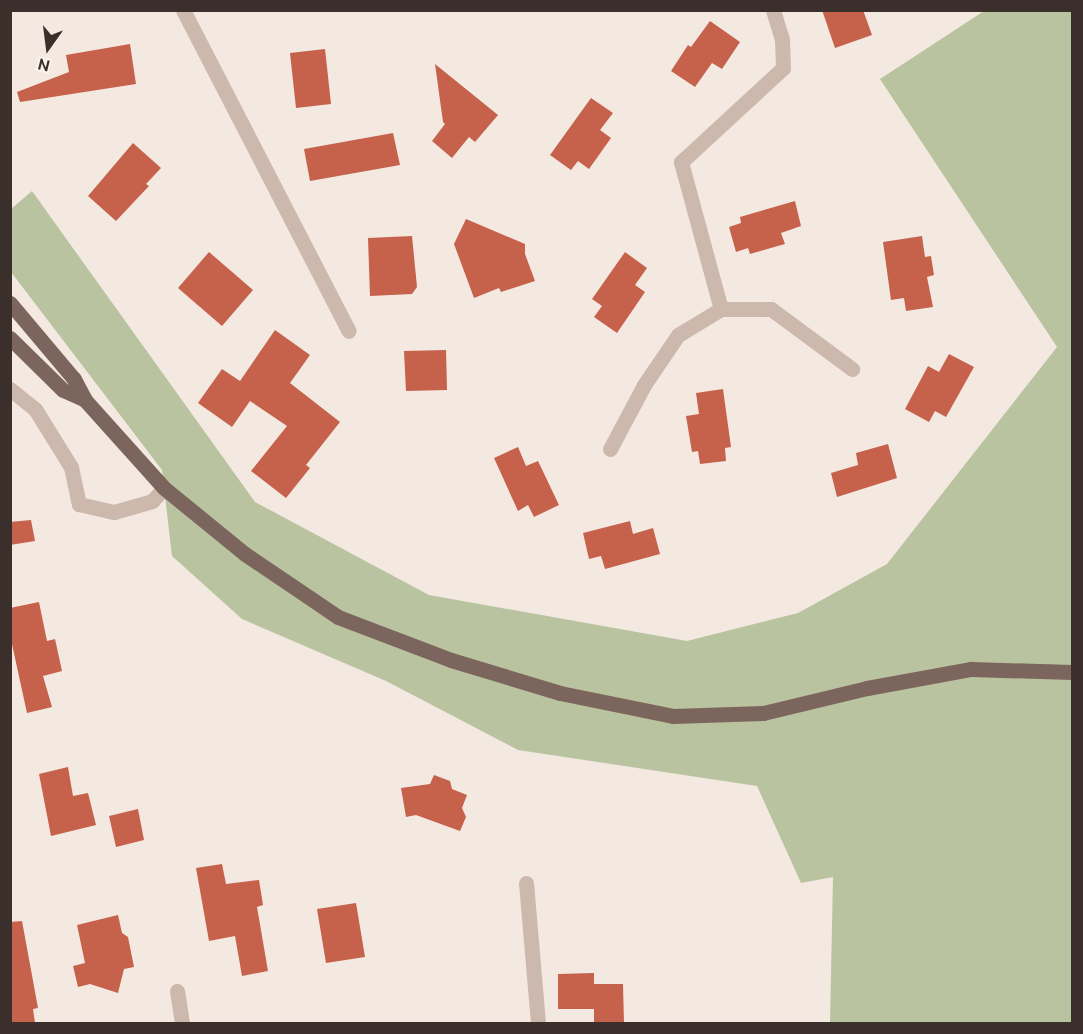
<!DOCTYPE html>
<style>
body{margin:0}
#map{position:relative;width:1083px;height:1034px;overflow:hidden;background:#f3e9e1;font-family:Ubuntu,sans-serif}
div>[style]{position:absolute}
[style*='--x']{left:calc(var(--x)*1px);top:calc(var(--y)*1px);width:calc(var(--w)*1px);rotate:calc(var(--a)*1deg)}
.green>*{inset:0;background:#bac3a0}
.building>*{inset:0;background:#c6614c}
.minor>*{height:15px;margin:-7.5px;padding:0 7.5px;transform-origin:7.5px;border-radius:7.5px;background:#ccb8ac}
.major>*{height:15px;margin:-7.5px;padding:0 7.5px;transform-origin:7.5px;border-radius:7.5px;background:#7c655c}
span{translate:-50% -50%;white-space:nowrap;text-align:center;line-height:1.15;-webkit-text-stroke:5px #fbf4ed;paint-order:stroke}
.frame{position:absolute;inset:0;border:12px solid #3a2f2b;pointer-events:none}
.north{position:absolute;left:18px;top:18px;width:60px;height:60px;-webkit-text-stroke:4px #fbf4ed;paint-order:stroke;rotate:194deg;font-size:16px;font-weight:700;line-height:24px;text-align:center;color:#3a2f2b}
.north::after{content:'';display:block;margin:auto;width:21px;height:27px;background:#3a2f2b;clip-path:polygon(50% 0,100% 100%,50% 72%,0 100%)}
</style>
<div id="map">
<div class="green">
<div style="clip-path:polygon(984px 11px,1072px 11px,1072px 1023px,830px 1023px,833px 877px,801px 883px,757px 786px,518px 750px,386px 681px,242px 619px,172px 556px,162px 470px,11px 272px,11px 209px,32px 191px,255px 502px,429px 595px,687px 641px,798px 613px,887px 564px,1057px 347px,880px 79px)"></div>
</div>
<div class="building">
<div style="clip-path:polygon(822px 10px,863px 10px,872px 35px,835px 48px)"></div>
<div style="clip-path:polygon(710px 21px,740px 42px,722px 69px,712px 63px,695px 87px,671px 71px,688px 45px,691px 47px)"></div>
<div style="clip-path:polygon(130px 44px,136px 84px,20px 102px,17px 92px,69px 72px,66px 55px)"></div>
<div style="clip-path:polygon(325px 49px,331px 104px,296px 108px,290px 53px)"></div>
<div style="clip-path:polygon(435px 64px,498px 115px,475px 142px,469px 137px,452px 158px,432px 141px,445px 124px,443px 122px)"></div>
<div style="clip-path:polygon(591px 98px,613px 113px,600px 130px,611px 138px,589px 169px,578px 161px,571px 170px,550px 155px)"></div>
<div style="clip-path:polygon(393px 133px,400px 165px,310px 181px,304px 149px)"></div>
<div style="clip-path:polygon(133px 143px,161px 168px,146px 184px,149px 186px,116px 221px,88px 196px)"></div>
<div style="clip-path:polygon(795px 201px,801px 226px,781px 233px,785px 244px,750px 254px,748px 248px,736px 252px,729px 227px,741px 223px,740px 217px)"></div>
<div style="clip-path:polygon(466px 219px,525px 244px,525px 254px,535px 281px,501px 292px,499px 288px,474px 298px,454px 244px)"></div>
<div style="clip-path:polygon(412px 236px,417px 287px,412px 294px,370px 296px,368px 238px)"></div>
<div style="clip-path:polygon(922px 236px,925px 257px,931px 256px,934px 275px,927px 277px,933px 307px,906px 311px,904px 298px,891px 300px,883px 242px)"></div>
<div style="clip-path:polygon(209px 252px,253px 290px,222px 326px,178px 288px)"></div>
<div style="clip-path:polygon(625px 252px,647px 268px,635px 285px,645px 292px,617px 333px,594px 317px,602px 306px,592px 299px)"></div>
<div style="clip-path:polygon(275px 330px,310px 355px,290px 383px,340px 422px,306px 465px,310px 468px,286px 498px,251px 471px,287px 426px,250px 401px,232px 427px,198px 403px,222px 369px,240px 381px)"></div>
<div style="clip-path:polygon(446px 350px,447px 390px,406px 391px,404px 351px)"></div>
<div style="clip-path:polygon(949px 354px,974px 367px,946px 417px,935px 411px,929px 422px,905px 409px,928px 366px,939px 372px)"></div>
<div style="clip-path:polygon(723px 389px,731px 447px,725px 448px,726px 461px,700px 464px,698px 451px,692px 452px,686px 416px,699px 414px,696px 393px)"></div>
<div style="clip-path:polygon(888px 444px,897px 478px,837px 497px,831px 473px,858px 465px,856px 453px)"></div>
<div style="clip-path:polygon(518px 447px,526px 466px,538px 461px,559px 505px,534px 517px,528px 505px,518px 511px,494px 458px)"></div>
<div style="clip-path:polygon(31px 520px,35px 541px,10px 545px,10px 522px)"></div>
<div style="clip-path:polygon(630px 521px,633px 534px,653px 528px,660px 554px,605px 569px,601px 556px,589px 559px,583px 533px)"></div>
<div style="clip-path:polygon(39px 602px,47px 641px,55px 639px,62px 671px,43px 676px,52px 707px,27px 713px,10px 635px,10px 608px)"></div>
<div style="clip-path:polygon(68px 767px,73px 796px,88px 793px,96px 825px,51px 836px,39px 774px)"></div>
<div style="clip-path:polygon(434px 775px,450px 781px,452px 789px,467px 795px,462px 808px,466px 817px,460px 831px,416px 815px,406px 817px,401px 788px,430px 784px)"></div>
<div style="clip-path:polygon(138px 809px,144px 840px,116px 847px,109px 816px)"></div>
<div style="clip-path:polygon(222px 864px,226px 884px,259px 880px,263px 905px,257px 907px,268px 971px,242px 976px,235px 936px,209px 941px,196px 868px)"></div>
<div style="clip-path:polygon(356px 903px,365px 957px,326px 963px,317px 909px)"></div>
<div style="clip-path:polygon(118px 915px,122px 933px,128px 937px,134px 967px,124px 969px,118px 993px,90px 984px,78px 987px,73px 966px,85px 963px,77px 925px)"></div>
<div style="clip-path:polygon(22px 921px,38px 1008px,33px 1009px,35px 1023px,10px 1023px,10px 922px)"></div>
<div style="clip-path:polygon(594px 973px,594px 984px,623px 984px,624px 1023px,594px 1023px,594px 1009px,558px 1009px,558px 974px)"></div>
</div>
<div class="minor">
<div style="--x:183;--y:10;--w:361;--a:62.7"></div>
<div style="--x:773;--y:10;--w:30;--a:73"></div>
<div style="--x:782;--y:39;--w:29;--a:88"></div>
<div style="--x:783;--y:68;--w:139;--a:137.3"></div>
<div style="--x:681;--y:162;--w:152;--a:74.8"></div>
<div style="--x:721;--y:309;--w:50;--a:0"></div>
<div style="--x:771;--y:309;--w:101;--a:36.5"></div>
<div style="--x:10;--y:389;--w:32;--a:39"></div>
<div style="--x:35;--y:409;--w:68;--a:58.2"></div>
<div style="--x:71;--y:467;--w:38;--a:78"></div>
<div style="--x:79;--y:504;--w:36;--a:13"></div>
<div style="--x:114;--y:512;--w:40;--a:-16"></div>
<div style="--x:152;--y:501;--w:18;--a:-47"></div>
<div style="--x:610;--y:449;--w:72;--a:-62"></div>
<div style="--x:644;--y:385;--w:60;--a:-55.8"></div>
<div style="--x:678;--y:335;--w:50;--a:-31.2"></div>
<div style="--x:526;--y:883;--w:142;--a:85.1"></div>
<div style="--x:177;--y:991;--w:33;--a:81"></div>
</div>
<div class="major">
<div style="--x:10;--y:303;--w:99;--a:49.9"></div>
<div style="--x:74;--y:379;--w:24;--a:62"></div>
<div style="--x:85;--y:400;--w:118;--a:48.1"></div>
<div style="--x:164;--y:488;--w:104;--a:39.2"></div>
<div style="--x:245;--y:554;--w:112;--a:34.1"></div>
<div style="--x:338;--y:617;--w:121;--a:20.8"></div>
<div style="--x:451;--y:660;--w:114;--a:16.8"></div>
<div style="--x:560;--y:693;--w:115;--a:11.5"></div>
<div style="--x:673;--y:716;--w:90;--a:-1.9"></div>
<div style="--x:763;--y:713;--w:107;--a:-13.5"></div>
<div style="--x:867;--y:688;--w:106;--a:-10.4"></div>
<div style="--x:971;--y:669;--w:101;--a:1.7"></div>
<div style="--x:10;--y:338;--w:74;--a:44.5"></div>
<div style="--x:63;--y:390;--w:24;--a:24"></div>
</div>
<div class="frame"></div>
<div class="north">N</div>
</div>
